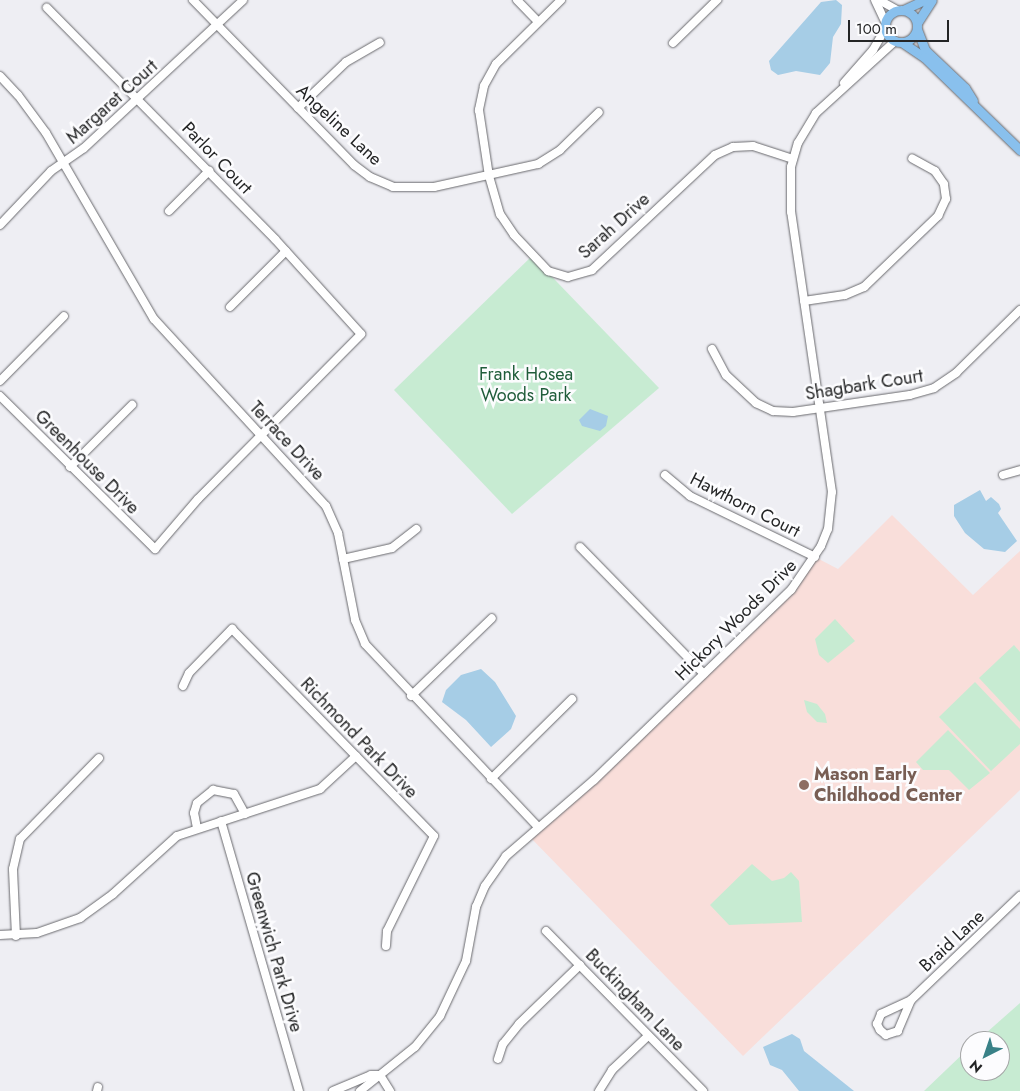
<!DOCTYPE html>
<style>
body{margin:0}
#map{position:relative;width:1020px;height:1091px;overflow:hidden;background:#eeeef3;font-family:Jost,sans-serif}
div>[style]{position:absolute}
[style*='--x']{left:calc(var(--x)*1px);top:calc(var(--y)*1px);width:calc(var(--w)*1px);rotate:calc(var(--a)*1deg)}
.education>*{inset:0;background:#f9deda}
.green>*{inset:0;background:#c7ebd2}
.water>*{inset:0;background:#a6cde6}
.roads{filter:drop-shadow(0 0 1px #69696d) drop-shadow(0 0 1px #69696d)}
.minor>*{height:8px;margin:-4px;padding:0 4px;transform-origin:4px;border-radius:4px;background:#fff}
.major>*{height:9px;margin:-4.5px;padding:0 4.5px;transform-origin:4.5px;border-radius:4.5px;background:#89c0ed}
.major>.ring{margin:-4.5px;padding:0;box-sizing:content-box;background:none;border:9px solid #89c0ed;border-radius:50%}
.dots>*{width:14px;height:14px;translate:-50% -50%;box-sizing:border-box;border:2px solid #fcfcfe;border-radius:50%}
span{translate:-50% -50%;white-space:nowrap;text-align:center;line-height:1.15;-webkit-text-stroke:5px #fcfcfe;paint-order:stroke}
.street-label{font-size:18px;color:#232425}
.park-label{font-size:18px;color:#205d3b}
.education-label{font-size:18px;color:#785e54;font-weight:700}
.left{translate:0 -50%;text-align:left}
.north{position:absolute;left:960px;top:1031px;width:50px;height:50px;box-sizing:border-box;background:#fcfcfe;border:1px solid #a5a6a7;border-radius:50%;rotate:221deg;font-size:14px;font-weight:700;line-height:20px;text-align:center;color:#232425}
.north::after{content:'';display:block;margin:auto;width:18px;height:22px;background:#398187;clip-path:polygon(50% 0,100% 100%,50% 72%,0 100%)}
.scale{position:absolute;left:848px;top:20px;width:101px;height:22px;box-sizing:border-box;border:2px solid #232425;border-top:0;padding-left:6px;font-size:15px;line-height:18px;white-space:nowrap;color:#232425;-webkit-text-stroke:4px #fcfcfe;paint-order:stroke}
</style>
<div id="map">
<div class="education">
<div style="clip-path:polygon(892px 515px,973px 595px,1020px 551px,1020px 790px,743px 1056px,528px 835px,582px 790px,791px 590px,815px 557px,838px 569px)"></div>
</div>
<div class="green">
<div style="clip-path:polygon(532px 256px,659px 388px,512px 514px,394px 390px)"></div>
<div style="clip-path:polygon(835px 619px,855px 641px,828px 663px,819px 655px,815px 639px)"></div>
<div style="clip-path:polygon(1014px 645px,1020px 652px,1020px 722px,979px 678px)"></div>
<div style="clip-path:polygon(975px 682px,1020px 729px,1020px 744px,991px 771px,939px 717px)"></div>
<div style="clip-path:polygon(804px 700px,817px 704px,825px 714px,827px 723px,817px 722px,807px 712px)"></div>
<div style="clip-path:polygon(948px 730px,990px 773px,969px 790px,949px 770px,923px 770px,916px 762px)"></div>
<div style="clip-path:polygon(752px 864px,772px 881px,784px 878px,791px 872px,799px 881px,802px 922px,729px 925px,710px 905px)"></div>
<div style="clip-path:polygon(1020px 1003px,1020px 1091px,924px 1091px,970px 1047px,970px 1071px,1000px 1071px,1000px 1041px,977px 1041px)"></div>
</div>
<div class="water">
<div style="clip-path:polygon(836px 0,842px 5px,841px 24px,833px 37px,830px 63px,820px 75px,796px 71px,778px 75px,771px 70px,769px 61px,821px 2px)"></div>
<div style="clip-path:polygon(590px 409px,608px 416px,606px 426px,600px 431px,582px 426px,579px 420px)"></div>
<div style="clip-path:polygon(980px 490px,986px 501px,991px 497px,999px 504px,1001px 509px,998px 513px,1017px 541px,1005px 552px,984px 549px,965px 533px,954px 516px,954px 505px)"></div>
<div style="clip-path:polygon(481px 669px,495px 682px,516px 716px,511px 729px,491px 747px,466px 720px,442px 702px,446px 690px,461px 675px)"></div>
<div style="clip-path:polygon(792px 1034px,800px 1039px,804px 1051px,854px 1091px,799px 1091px,782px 1070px,770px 1065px,763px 1047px)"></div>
</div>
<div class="roads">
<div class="minor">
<div style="--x:193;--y:0;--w:231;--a:45.7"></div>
<div style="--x:354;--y:165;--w:20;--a:37"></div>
<div style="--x:370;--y:177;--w:25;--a:23"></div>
<div style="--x:393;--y:187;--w:41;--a:0"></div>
<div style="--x:434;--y:187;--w:107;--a:-12.5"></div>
<div style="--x:538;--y:164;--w:26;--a:-32"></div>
<div style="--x:560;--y:150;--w:54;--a:-44.3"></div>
<div style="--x:517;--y:0;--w:30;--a:46"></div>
<div style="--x:561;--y:0;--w:91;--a:135.4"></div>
<div style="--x:496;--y:64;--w:25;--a:119"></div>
<div style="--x:484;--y:86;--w:25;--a:102"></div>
<div style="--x:479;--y:110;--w:67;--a:81.4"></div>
<div style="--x:489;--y:176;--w:40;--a:74"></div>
<div style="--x:500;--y:214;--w:25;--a:56"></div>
<div style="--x:514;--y:235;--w:50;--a:46.6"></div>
<div style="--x:548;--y:271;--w:21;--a:17"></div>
<div style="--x:568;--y:277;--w:25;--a:-16"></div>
<div style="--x:592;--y:270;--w:168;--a:-43.1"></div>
<div style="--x:715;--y:155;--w:20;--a:-24"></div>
<div style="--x:733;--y:147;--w:20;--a:-3"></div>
<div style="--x:753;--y:146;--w:42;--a:18"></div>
<div style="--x:875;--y:0;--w:23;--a:65"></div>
<div style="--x:879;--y:0;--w:21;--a:29"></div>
<div style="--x:673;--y:43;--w:62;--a:-44.3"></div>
<div style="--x:0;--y:76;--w:26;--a:47"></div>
<div style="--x:18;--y:95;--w:47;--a:53.6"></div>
<div style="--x:46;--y:133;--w:215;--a:59.9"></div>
<div style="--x:154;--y:319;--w:254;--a:47.4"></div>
<div style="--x:326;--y:506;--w:30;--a:66"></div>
<div style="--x:338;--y:533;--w:89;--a:78.9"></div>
<div style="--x:355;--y:620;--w:26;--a:67"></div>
<div style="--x:365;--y:644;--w:250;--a:46.6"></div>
<div style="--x:844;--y:83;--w:44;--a:-48.7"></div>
<div style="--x:873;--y:50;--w:24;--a:-60"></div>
<div style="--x:298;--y:108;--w:66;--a:-43.8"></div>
<div style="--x:346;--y:62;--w:39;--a:-30"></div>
<div style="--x:169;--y:211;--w:57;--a:-45"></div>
<div style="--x:0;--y:225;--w:74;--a:-46.6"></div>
<div style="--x:51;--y:171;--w:40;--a:-34.9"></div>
<div style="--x:84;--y:148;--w:217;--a:-42.9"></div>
<div style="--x:804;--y:301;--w:41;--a:-8.3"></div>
<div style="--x:845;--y:295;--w:21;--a:-23"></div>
<div style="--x:864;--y:287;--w:103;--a:-43.8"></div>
<div style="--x:938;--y:216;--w:19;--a:-65"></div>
<div style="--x:946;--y:199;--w:15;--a:-98"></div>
<div style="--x:944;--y:184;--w:16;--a:-125"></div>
<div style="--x:935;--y:171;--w:26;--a:-151"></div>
<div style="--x:230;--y:307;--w:79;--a:-45"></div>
<div style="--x:712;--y:349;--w:30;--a:62"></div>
<div style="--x:726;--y:375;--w:41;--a:43"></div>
<div style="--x:756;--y:403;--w:19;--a:25"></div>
<div style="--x:773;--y:411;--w:20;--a:3"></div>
<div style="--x:793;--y:412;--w:118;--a:-8.3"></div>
<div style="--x:910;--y:395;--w:25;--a:-16"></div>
<div style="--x:934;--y:388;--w:27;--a:-34"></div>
<div style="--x:956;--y:373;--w:90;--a:-44.5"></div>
<div style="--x:0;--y:381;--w:91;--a:-45.4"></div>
<div style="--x:0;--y:396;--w:218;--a:44.6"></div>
<div style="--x:155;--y:549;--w:66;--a:-49.3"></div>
<div style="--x:198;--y:499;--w:232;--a:-45.3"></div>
<div style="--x:361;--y:334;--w:128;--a:-132.2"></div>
<div style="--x:275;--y:239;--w:325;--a:-134.6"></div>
<div style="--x:70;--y:467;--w:88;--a:-45"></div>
<div style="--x:665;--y:475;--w:33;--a:40"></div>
<div style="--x:690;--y:496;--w:139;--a:26"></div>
<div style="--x:1003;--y:475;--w:18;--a:-16"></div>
<div style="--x:580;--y:547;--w:177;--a:45.7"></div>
<div style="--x:343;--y:559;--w:50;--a:-12.7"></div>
<div style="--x:392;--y:548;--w:31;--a:-38"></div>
<div style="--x:183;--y:686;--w:14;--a:-65"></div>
<div style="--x:189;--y:673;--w:62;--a:-45.7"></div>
<div style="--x:232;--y:629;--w:289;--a:45.7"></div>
<div style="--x:434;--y:836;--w:106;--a:116.3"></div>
<div style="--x:387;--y:931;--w:15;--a:94"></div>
<div style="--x:411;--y:696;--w:112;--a:-43.9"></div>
<div style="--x:491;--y:779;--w:114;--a:-44.6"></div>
<div style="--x:221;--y:821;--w:281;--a:73.9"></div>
<div style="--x:197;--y:828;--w:15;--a:-101"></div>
<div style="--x:194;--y:813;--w:10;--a:-73"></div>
<div style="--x:197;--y:803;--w:21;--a:-39"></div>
<div style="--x:213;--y:790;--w:21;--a:11"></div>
<div style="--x:234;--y:794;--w:23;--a:61"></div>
<div style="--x:546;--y:931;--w:224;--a:45.5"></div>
<div style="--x:0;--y:935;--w:37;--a:-3"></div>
<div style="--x:37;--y:933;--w:46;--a:-19.2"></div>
<div style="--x:80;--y:918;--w:41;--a:-36"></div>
<div style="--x:113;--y:894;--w:86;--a:-42.2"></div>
<div style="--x:177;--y:836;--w:151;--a:-18.2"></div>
<div style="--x:320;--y:789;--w:49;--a:-42.5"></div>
<div style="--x:16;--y:936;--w:67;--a:-92.6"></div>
<div style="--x:13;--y:869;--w:31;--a:-77"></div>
<div style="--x:20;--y:839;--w:113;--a:-45.7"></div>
<div style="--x:911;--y:1000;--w:34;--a:113"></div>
<div style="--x:898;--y:1031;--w:13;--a:162"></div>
<div style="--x:886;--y:1035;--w:8;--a:-140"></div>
<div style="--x:880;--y:1030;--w:7;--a:-117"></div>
<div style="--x:877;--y:1024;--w:11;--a:-68"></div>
<div style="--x:881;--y:1014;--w:33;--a:-25"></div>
<div style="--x:911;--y:1000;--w:151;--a:-43.7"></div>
<div style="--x:498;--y:1059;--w:16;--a:-72"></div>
<div style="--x:503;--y:1044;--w:26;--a:-51"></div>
<div style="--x:519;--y:1024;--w:85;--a:-44"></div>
<div style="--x:380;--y:1075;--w:19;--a:58"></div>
<div style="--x:97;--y:1091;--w:4;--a:-76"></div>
<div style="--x:333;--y:1091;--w:41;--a:-22.8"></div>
<div style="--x:371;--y:1075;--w:9;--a:0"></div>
<div style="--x:360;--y:1091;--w:70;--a:-38.7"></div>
<div style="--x:415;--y:1047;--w:40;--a:-51"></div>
<div style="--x:440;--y:1016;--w:61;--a:-64.7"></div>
<div style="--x:466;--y:961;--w:55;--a:-79.5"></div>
<div style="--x:476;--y:907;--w:23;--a:-67"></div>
<div style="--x:485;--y:886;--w:37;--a:-55"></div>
<div style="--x:506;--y:856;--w:116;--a:-40.8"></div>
<div style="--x:594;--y:780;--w:274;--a:-44"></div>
<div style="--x:791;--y:590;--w:53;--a:-55.7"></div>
<div style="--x:821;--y:546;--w:18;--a:-68"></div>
<div style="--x:828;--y:529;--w:37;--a:-84"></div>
<div style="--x:832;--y:492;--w:283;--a:-98.3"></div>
<div style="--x:791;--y:212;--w:45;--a:-90"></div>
<div style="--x:791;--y:167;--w:25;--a:-74"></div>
<div style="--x:798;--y:143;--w:35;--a:-59"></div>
<div style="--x:816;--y:113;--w:107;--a:-42.3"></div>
<div style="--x:599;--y:1091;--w:25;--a:-58"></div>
<div style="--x:612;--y:1070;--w:50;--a:-43.4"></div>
</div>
<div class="major">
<div class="ring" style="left:885px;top:10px;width:23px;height:23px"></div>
<div style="--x:903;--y:10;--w:23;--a:-25"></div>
<div style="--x:917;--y:23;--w:27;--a:-57"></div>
<div style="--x:917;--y:29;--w:22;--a:69"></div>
<div style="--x:925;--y:50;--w:55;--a:43.5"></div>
<div style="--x:965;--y:88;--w:15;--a:58"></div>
<div style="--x:903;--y:43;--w:25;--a:34"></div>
<div style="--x:924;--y:57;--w:134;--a:44.1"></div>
</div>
</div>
<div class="dots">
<div style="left:804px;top:785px;background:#8d6e63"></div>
</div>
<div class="street-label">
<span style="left:112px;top:102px;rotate:-42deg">Margaret Court</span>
<span style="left:339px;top:125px;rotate:43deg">Angeline Lane</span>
<span style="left:217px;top:158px;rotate:46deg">Parlor Court</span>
<span style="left:614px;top:226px;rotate:-42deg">Sarah Drive</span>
<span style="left:864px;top:385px;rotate:-9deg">Shagbark Court</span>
<span style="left:287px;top:441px;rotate:47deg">Terrace Drive</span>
<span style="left:87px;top:462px;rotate:45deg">Greenhouse Drive</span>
<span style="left:745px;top:505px;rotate:27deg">Hawthorn Court</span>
<span style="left:736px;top:620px;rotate:-45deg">Hickory Woods Drive</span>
<span style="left:359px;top:738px;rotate:46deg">Richmond Park Drive</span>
<span style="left:952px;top:941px;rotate:-43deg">Braid Lane</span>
<span style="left:274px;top:952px;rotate:74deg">Greenwich Park Drive</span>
<span style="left:635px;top:1000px;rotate:46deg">Buckingham Lane</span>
</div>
<div class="park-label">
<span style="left:526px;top:385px">Frank Hosea<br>Woods Park</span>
</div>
<div class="education-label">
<span class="left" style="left:814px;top:785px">Mason Early<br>Childhood Center</span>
</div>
<div class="north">N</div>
<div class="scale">100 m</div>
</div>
